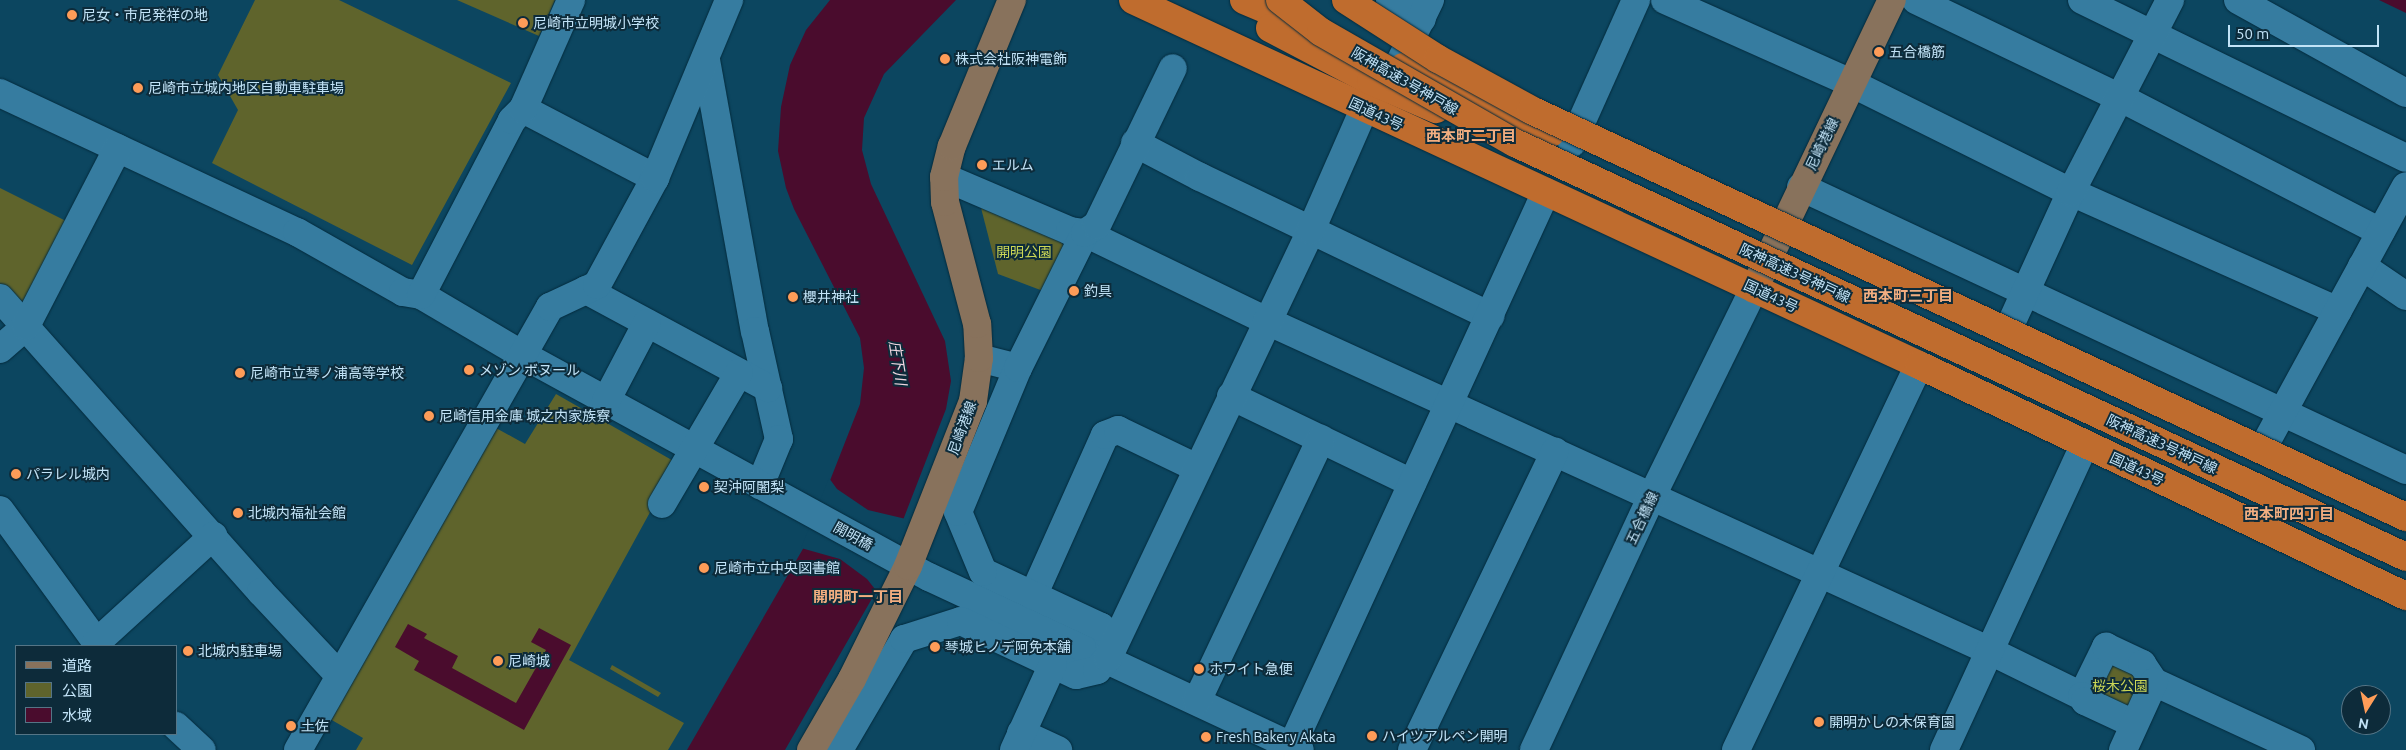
<!DOCTYPE html>
<meta charset="utf-8">
<style>
body{margin:0}
#map{position:relative;width:2406px;height:750px;overflow:hidden;background:#0c4660;font-family:Ubuntu,"Noto Sans JP",sans-serif}
div>[style]{position:absolute}
.green>*{inset:0;background:#5f642c}
.water>*{inset:0;background:#4a0c2d}
.pier>*{inset:0;background:#0c4660}
.roads{filter:drop-shadow(0 0 1px #042b3d) drop-shadow(0 0 1px #042b3d)}
.minor>*{height:28px;margin:-14px;padding:0 14px;transform-origin:14px;border-radius:14px;background:#367ca0}
.major>*{height:28px;margin:-14px;padding:0 14px;transform-origin:14px;border-radius:14px;background:#88725c}
.highway>*{height:28px;margin:-14px;padding:0 14px;transform-origin:14px;border-radius:14px;background:#bf6c2e}
.bridges{filter:drop-shadow(0 0 1px #042b3d) drop-shadow(0 0 1px #042b3d)}
.highway-bridge>*{height:28px;margin:-14px;padding:0 14px;transform-origin:14px;border-radius:14px;background:#bf6c2e}
.dots>*{width:14px;height:14px;translate:-50% -50%;box-sizing:border-box;border:2px solid #0d2b3a;border-radius:50%}
span{translate:-50% -50%;white-space:nowrap;text-align:center;line-height:1.15;-webkit-text-stroke:4px #0d2b3a;paint-order:stroke}
.poi-label{font-size:14px;color:#c2e3f7}
.left{translate:0 -50%;text-align:left}
.street-label{font-size:14px;color:#c2e3f7}
.park-label{font-size:14px;color:#ccd756}
.neighbourhood-label{font-size:15px;color:#f2ae81;font-weight:700}
.water-label{font-size:15px;color:#f1d7e1;font-style:italic}
.legend{position:absolute;left:15px;top:645px;width:162px;height:90px;box-sizing:border-box;background:#0d2b3a;border:1px solid #557586;margin:0;padding:6px 9px;list-style:none;font-size:15px;color:#c2e3f7}
.legend li{display:flex;align-items:center;gap:10px;height:25px}
.legend b{width:25px;border:1px solid #557586}
.north{position:absolute;left:2341px;top:685px;width:50px;height:50px;box-sizing:border-box;background:#0d2b3a;border:1px solid #557586;border-radius:50%;rotate:190deg;font-size:14px;font-weight:700;line-height:20px;text-align:center;color:#c2e3f7}
.north::after{content:'';display:block;margin:auto;width:18px;height:22px;background:#fe9c58;clip-path:polygon(50% 0,100% 100%,50% 72%,0 100%)}
.scale{position:absolute;left:2228px;top:25px;width:151px;height:22px;box-sizing:border-box;border:2px solid #c2e3f7;border-top:0;padding-left:6px;font-size:15px;line-height:18px;white-space:nowrap;color:#c2e3f7;-webkit-text-stroke:4px #0d2b3a;paint-order:stroke}
</style>
<div id="map">
<div class="green">
<i style="clip-path:polygon(255px 0,339px 0,511px 83px,412px 265px,212px 163px,238px 110px,218px 75px)"></i>
<i style="clip-path:polygon(457px 0,555px 0,539px 36px)"></i>
<i style="clip-path:polygon(0 188px,66px 221px,22px 307px,0 290px)"></i>
<i style="clip-path:polygon(979px 200px,1058px 234px,1065px 249px,1043px 291px,998px 274px)"></i>
<i style="clip-path:polygon(556px 394px,677px 463px,569px 660px,684px 723px,668px 750px,356px 750px,363px 738px,330px 719px,496px 428px,525px 444px)"></i>
<i style="clip-path:polygon(2107px 662px,2135px 669px,2144px 687px,2130px 715px,2091px 697px)"></i>
<i style="clip-path:polygon(612px 665px,661px 693px,658px 697px,610px 669px)"></i>
</div>
<div class="water">
<i style="clip-path:polygon(830px 0,956px 0,884px 74px,864px 118px,862px 150px,871px 184px,945px 341px,951px 381px,946px 409px,874px 595px,785px 750px,687px 750px,804px 547px,860px 404px,864px 368px,860px 338px,794px 209px,786px 188px,778px 151px,781px 107px,790px 65px,806px 30px)"></i>
<i style="clip-path:polygon(2379px 0,2406px 0,2406px 13px)"></i>
<i style="clip-path:polygon(408px 624px,427px 634px,424px 638px,458px 656px,452px 668px,516px 703px,546px 650px,531px 642px,539px 628px,571px 645px,524px 730px,414px 670px,419px 661px,395px 647px)"></i>
</div>
<div class="pier">
<i style="clip-path:polygon(829px 478px,837px 489px,868px 510px,906px 519px,878px 593px,867px 579px,840px 559px,801px 548px)"></i>
</div>
<div class="roads">
<div class="minor">
<i style="left:1390px;top:0;width:37px;rotate:31deg"></i>
<i style="left:1665px;top:0;width:204px;rotate:24deg"></i>
<i style="left:1851px;top:83px;width:246px;rotate:26.4deg"></i>
<i style="left:2071px;top:192px;width:292px;rotate:24deg"></i>
<i style="left:1916px;top:0;width:227px;rotate:25.6deg"></i>
<i style="left:2121px;top:98px;width:292px;rotate:27.3deg"></i>
<i style="left:2082px;top:0;width:360px;rotate:26deg"></i>
<i style="left:2238px;top:0;width:192px;rotate:29deg"></i>
<i style="left:706px;top:60px;width:275px;rotate:79.8deg"></i>
<i style="left:755px;top:331px;width:111px;rotate:77.5deg"></i>
<i style="left:779px;top:439px;width:50px;rotate:112.4deg"></i>
<i style="left:1400px;top:62px;width:69px;rotate:-64.2deg"></i>
<i style="left:0;top:93px;width:328px;rotate:25.1deg"></i>
<i style="left:297px;top:232px;width:122px;rotate:29.5deg"></i>
<i style="left:403px;top:292px;width:18px;rotate:9deg"></i>
<i style="left:421px;top:295px;width:118px;rotate:30.5deg"></i>
<i style="left:523px;top:355px;width:463px;rotate:28.7deg"></i>
<i style="left:929px;top:577px;width:409px;rotate:25deg"></i>
<i style="left:523px;top:109px;width:149px;rotate:27.6deg"></i>
<i style="left:1135px;top:143px;width:73px;rotate:27.6deg"></i>
<i style="left:1200px;top:177px;width:322px;rotate:25.6deg"></i>
<i style="left:1572px;top:143px;width:157px;rotate:-65.9deg"></i>
<i style="left:944px;top:177px;width:137px;rotate:23.2deg"></i>
<i style="left:1070px;top:231px;width:15px;rotate:8deg"></i>
<i style="left:1085px;top:233px;width:202px;rotate:25.8deg"></i>
<i style="left:1267px;top:321px;width:795px;rotate:24.53deg"></i>
<i style="left:1990px;top:651px;width:102px;rotate:26.1deg"></i>
<i style="left:2082px;top:696px;width:55px;rotate:-63.9deg"></i>
<i style="left:2106px;top:647px;width:40px;rotate:25deg"></i>
<i style="left:2142px;top:664px;width:22px;rotate:56deg"></i>
<i style="left:2154px;top:682px;width:162px;rotate:24.8deg"></i>
<i style="left:1801px;top:187px;width:668px;rotate:25.07deg"></i>
<i style="left:2362px;top:266px;width:53px;rotate:34.3deg"></i>
<i style="left:586px;top:290px;width:207px;rotate:28.3deg"></i>
<i style="left:421px;top:295px;width:197px;rotate:-62.5deg"></i>
<i style="left:512px;top:120px;width:16px;rotate:-45deg"></i>
<i style="left:523px;top:109px;width:119px;rotate:-66.2deg"></i>
<i style="left:0;top:298px;width:393px;rotate:48.4deg"></i>
<i style="left:261px;top:592px;width:115px;rotate:46.8deg"></i>
<i style="left:2008px;top:330px;width:152px;rotate:-65.5deg"></i>
<i style="left:2071px;top:192px;width:216px;rotate:-62.7deg"></i>
<i style="left:0;top:349px;width:35px;rotate:-41deg"></i>
<i style="left:26px;top:326px;width:200px;rotate:-62.7deg"></i>
<i style="left:979px;top:358px;width:40px;rotate:14.4deg"></i>
<i style="left:1231px;top:396px;width:201px;rotate:25.7deg"></i>
<i style="left:606px;top:401px;width:88px;rotate:-62.3deg"></i>
<i style="left:2263px;top:448px;width:298px;rotate:-61.4deg"></i>
<i style="left:662px;top:504px;width:152px;rotate:-59.6deg"></i>
<i style="left:0;top:510px;width:168px;rotate:53.9deg"></i>
<i style="left:1033px;top:596px;width:176px;rotate:-65.9deg"></i>
<i style="left:1105px;top:435px;width:14px;rotate:-21deg"></i>
<i style="left:1118px;top:430px;width:88px;rotate:25.7deg"></i>
<i style="left:96px;top:643px;width:159px;rotate:-42.4deg"></i>
<i style="left:1111px;top:652px;width:17px;rotate:-100deg"></i>
<i style="left:1108px;top:635px;width:11px;rotate:-131deg"></i>
<i style="left:1101px;top:627px;width:130px;rotate:-155deg"></i>
<i style="left:983px;top:572px;width:65px;rotate:-112.6deg"></i>
<i style="left:958px;top:512px;width:156px;rotate:-67.4deg"></i>
<i style="left:1018px;top:368px;width:151px;rotate:-63.6deg"></i>
<i style="left:1085px;top:233px;width:14px;rotate:-34deg"></i>
<i style="left:1097px;top:225px;width:174px;rotate:-64.2deg"></i>
<i style="left:2082px;top:696px;width:6px;rotate:59deg"></i>
<i style="left:2085px;top:701px;width:54px;rotate:25.1deg"></i>
<i style="left:1197px;top:701px;width:290px;rotate:-64.7deg"></i>
<i style="left:176px;top:726px;width:35px;rotate:43deg"></i>
<i style="left:1021px;top:733px;width:41px;rotate:24.7deg"></i>
<i style="left:298px;top:750px;width:510px;rotate:-60.37deg"></i>
<i style="left:550px;top:307px;width:52px;rotate:-25.1deg"></i>
<i style="left:597px;top:285px;width:122px;rotate:-61.5deg"></i>
<i style="left:655px;top:178px;width:193px;rotate:-67.4deg"></i>
<i style="left:839px;top:750px;width:129px;rotate:-59.6deg"></i>
<i style="left:904px;top:639px;width:60px;rotate:-17.5deg"></i>
<i style="left:961px;top:621px;width:127px;rotate:25.2deg"></i>
<i style="left:1076px;top:675px;width:22px;rotate:-13deg"></i>
<i style="left:1097px;top:670px;width:16px;rotate:-47deg"></i>
<i style="left:1108px;top:658px;width:474px;rotate:-64.6deg"></i>
<i style="left:1311px;top:230px;width:132px;rotate:-66.3deg"></i>
<i style="left:1014px;top:750px;width:94px;rotate:-65.6deg"></i>
<i style="left:1290px;top:750px;width:614px;rotate:-65.36deg"></i>
<i style="left:1412px;top:750px;width:331px;rotate:-64.4deg"></i>
<i style="left:1534px;top:750px;width:280px;rotate:-65.1deg"></i>
<i style="left:1652px;top:496px;width:231px;rotate:-63.8deg"></i>
<i style="left:1736px;top:750px;width:426px;rotate:-64.6deg"></i>
<i style="left:1944px;top:750px;width:337px;rotate:-65.3deg"></i>
<i style="left:2123px;top:750px;width:75px;rotate:-65.5deg"></i>
</div>
<div class="major">
<i style="left:1754px;top:289px;width:320px;rotate:-64.5deg"></i>
<i style="left:811px;top:750px;width:82px;rotate:-60deg"></i>
<i style="left:852px;top:679px;width:126px;rotate:-63.6deg"></i>
<i style="left:908px;top:566px;width:177px;rotate:-68.5deg"></i>
<i style="left:973px;top:401px;width:43px;rotate:-82.1deg"></i>
<i style="left:979px;top:358px;width:34px;rotate:-93deg"></i>
<i style="left:977px;top:324px;width:126px;rotate:-104.7deg"></i>
<i style="left:945px;top:202px;width:25px;rotate:-92deg"></i>
<i style="left:944px;top:177px;width:32px;rotate:-76deg"></i>
<i style="left:952px;top:146px;width:158px;rotate:-67.7deg"></i>
</div>
<div class="highway">
<i style="left:1133px;top:0;width:867px;rotate:24.91deg"></i>
<i style="left:1919px;top:365px;width:539px;rotate:25.38deg"></i>
<i style="left:1244px;top:0;width:69px;rotate:22.9deg"></i>
<i style="left:1270px;top:28px;width:114px;rotate:27.7deg"></i>
<i style="left:1371px;top:81px;width:71px;rotate:23.3deg"></i>
<i style="left:1403px;top:67px;width:162px;rotate:24deg"></i>
</div>
</div>
<div class="bridges">
<div class="highway-bridge">
<i style="left:1280px;top:0;width:52px;rotate:38deg"></i>
<i style="left:1321px;top:32px;width:224px;rotate:29.8deg"></i>
<i style="left:1515px;top:143px;width:982px;rotate:24.92deg"></i>
<i style="left:1346px;top:0;width:109px;rotate:32.7deg"></i>
<i style="left:1438px;top:59px;width:106px;rotate:28.7deg"></i>
<i style="left:1531px;top:110px;width:965px;rotate:24.95deg"></i>
</div>
</div>
<div class="dots">
<i style="left:72px;top:15px;background:#fe9c58"></i>
<i style="left:523px;top:23px;background:#fe9c58"></i>
<i style="left:1879px;top:52px;background:#fe9c58"></i>
<i style="left:945px;top:59px;background:#fe9c58"></i>
<i style="left:138px;top:88px;background:#fe9c58"></i>
<i style="left:982px;top:165px;background:#fe9c58"></i>
<i style="left:1074px;top:291px;background:#fe9c58"></i>
<i style="left:793px;top:297px;background:#fe9c58"></i>
<i style="left:469px;top:370px;background:#fe9c58"></i>
<i style="left:240px;top:373px;background:#fe9c58"></i>
<i style="left:429px;top:416px;background:#fe9c58"></i>
<i style="left:16px;top:474px;background:#fe9c58"></i>
<i style="left:704px;top:487px;background:#fe9c58"></i>
<i style="left:238px;top:513px;background:#fe9c58"></i>
<i style="left:704px;top:568px;background:#fe9c58"></i>
<i style="left:935px;top:647px;background:#fe9c58"></i>
<i style="left:188px;top:651px;background:#fe9c58"></i>
<i style="left:498px;top:661px;background:#fe9c58"></i>
<i style="left:1199px;top:669px;background:#fe9c58"></i>
<i style="left:1819px;top:722px;background:#fe9c58"></i>
<i style="left:291px;top:726px;background:#fe9c58"></i>
<i style="left:1372px;top:736px;background:#fe9c58"></i>
<i style="left:1206px;top:737px;background:#fe9c58"></i>
</div>
<div class="poi-label">
<span class="left" style="left:82px;top:15px">尼女・市尼発祥の地</span>
<span class="left" style="left:533px;top:23px">尼崎市立明城小学校</span>
<span class="left" style="left:1889px;top:52px">五合橋筋</span>
<span class="left" style="left:955px;top:59px">株式会社阪神電飾</span>
<span class="left" style="left:148px;top:88px">尼崎市立城内地区自動車駐車場</span>
<span class="left" style="left:992px;top:165px">エルム</span>
<span class="left" style="left:1084px;top:291px">釣具</span>
<span class="left" style="left:803px;top:297px">櫻井神社</span>
<span class="left" style="left:479px;top:370px">メゾン ボヌール</span>
<span class="left" style="left:250px;top:373px">尼崎市立琴ノ浦高等学校</span>
<span class="left" style="left:439px;top:416px">尼崎信用金庫 城之内家族寮</span>
<span class="left" style="left:26px;top:474px">パラレル城内</span>
<span class="left" style="left:714px;top:487px">契沖阿闍梨</span>
<span class="left" style="left:248px;top:513px">北城内福祉会館</span>
<span class="left" style="left:714px;top:568px">尼崎市立中央図書館</span>
<span class="left" style="left:945px;top:647px">琴城ヒノデ阿免本舗</span>
<span class="left" style="left:198px;top:651px">北城内駐車場</span>
<span class="left" style="left:508px;top:661px">尼崎城</span>
<span class="left" style="left:1209px;top:669px">ホワイト急便</span>
<span class="left" style="left:1829px;top:722px">開明かしの木保育園</span>
<span class="left" style="left:301px;top:726px">土佐</span>
<span class="left" style="left:1382px;top:736px">ハイツアルペン開明</span>
<span class="left" style="left:1216px;top:737px">Fresh Bakery Akata</span>
</div>
<div class="street-label">
<span style="left:1405px;top:81px;rotate:30deg">阪神高速3号神戸線</span>
<span style="left:1376px;top:114px;rotate:25deg">国道43号</span>
<span style="left:1822px;top:144px;rotate:-64deg">尼崎港線</span>
<span style="left:1795px;top:273px;rotate:25deg">阪神高速3号神戸線</span>
<span style="left:1771px;top:296px;rotate:25deg">国道43号</span>
<span style="left:962px;top:428px;rotate:-70deg">尼崎港線</span>
<span style="left:2162px;top:444px;rotate:25deg">阪神高速3号神戸線</span>
<span style="left:2137px;top:469px;rotate:25deg">国道43号</span>
<span style="left:1642px;top:518px;rotate:-65deg">五合橋線</span>
<span style="left:853px;top:536px;rotate:29deg">開明橋</span>
</div>
<div class="park-label">
<span style="left:1024px;top:252px">開明公園</span>
<span style="left:2120px;top:686px">桜木公園</span>
</div>
<div class="neighbourhood-label">
<span style="left:1471px;top:136px">西本町二丁目</span>
<span style="left:1908px;top:296px">西本町三丁目</span>
<span style="left:2289px;top:514px">西本町四丁目</span>
<span style="left:858px;top:597px">開明町一丁目</span>
</div>
<div class="water-label">
<span style="left:898px;top:363px;rotate:81deg">庄下川</span>
</div>
<ul class="legend">
<li><b style="height:6px;background:#88725c"></b>道路</li>
<li><b style="height:14px;background:#5f642c"></b>公園</li>
<li><b style="height:14px;background:#4a0c2d"></b>水域</li>
</ul>
<div class="north">N</div>
<div class="scale">50 m</div>
</div>
